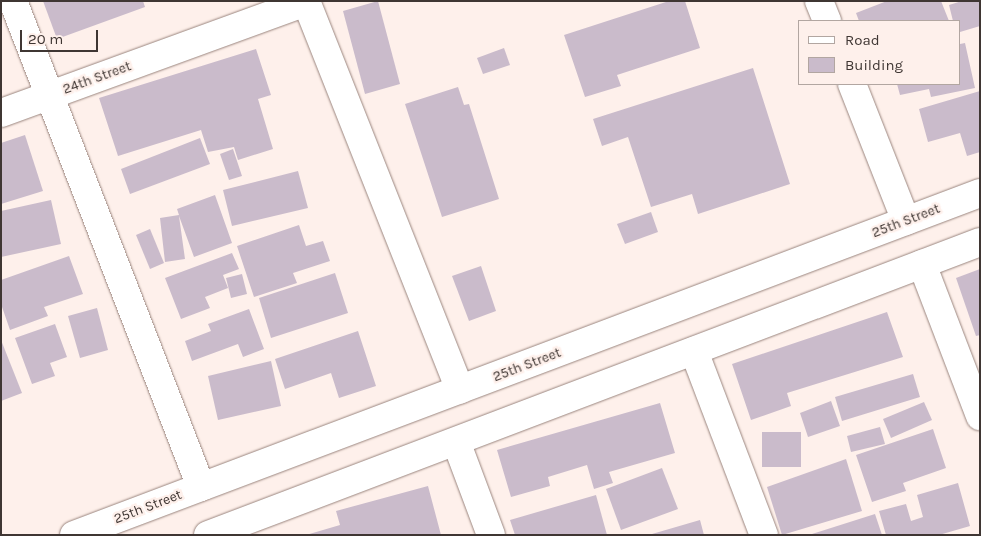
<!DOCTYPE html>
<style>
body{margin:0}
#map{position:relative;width:981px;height:536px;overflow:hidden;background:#fef0eb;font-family:Karla,sans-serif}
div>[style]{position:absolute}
.building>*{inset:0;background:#cabbcb}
.roads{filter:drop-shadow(0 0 1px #9a857e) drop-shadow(0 0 1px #9a857e)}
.minor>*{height:28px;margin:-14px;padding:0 14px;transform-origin:14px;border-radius:14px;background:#fff}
span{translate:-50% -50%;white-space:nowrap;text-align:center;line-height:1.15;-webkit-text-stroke:4.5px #fef0eb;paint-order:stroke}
.street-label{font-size:14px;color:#3f3633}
.frame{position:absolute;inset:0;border:2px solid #3f3633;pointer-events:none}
.legend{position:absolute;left:798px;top:20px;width:162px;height:65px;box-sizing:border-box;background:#fef0eb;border:1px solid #b2a6a1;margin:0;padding:6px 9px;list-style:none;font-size:15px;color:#3f3633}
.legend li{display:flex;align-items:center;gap:10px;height:25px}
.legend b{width:25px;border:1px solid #b2a6a1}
.scale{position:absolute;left:20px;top:30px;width:78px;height:22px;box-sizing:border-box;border:2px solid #3f3633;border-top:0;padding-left:6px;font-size:15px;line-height:18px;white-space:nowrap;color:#3f3633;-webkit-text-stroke:4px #fef0eb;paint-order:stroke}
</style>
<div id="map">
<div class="building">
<i style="clip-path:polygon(43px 1px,143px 1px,145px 7px,57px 39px)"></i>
<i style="clip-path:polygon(378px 1px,400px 84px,365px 94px,343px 11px)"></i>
<i style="clip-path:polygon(669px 1px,685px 1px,700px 48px,617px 75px,621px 86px,585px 97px,564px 35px)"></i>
<i style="clip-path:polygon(887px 1px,941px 1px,949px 21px,859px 21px,856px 13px)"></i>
<i style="clip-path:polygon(962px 1px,980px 1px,980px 26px,960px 32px,960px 21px,953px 21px,949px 5px)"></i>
<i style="clip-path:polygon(965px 43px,975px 88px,931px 97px,929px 89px,900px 95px,897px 84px,960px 84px,960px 44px)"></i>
<i style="clip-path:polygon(504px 48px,510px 65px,483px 74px,477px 58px)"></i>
<i style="clip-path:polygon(256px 49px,271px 95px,258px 99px,273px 149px,238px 160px,234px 147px,208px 152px,201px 130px,118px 156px,99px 98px)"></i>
<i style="clip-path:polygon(753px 68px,790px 184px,698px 214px,692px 194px,651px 207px,628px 137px,602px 146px,593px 119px)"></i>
<i style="clip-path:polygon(458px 87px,464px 105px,469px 104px,499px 199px,442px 217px,405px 104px)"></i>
<i style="clip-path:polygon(980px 91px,980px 152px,967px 156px,960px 133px,928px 142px,919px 109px)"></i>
<i style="clip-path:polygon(25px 135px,43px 191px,1px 204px,1px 143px)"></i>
<i style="clip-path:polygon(200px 138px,210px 164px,130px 194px,121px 169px)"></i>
<i style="clip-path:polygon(233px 149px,242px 176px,229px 180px,220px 154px)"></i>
<i style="clip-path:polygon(298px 171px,308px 208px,232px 226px,223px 190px)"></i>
<i style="clip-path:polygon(215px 195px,232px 243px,194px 257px,179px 216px,185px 259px,165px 262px,160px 218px,179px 215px,177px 209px)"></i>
<i style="clip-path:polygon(51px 200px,61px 244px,1px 257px,1px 211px)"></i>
<i style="clip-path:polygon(651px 212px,658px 232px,625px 244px,617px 224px)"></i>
<i style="clip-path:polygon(299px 225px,306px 246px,323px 241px,330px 261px,293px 273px,297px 283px,254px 297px,237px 246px)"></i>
<i style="clip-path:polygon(150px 229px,164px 263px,150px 269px,136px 235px)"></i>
<i style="clip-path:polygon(232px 253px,239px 269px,223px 275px,228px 288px,205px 297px,210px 308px,181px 319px,165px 278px)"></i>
<i style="clip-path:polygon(69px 256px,83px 294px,44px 307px,48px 316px,10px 330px,1px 304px,1px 280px)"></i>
<i style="clip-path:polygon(481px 266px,496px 311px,469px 321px,452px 276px)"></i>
<i style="clip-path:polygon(980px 269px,980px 335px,976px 336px,956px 278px)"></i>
<i style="clip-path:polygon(335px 273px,348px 313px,271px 338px,259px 298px)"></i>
<i style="clip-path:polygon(242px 274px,247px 294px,231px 298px,226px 278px)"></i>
<i style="clip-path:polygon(97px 308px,108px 350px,80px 358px,68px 316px)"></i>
<i style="clip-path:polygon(249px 309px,264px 349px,243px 357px,238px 344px,192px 361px,185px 341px,211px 331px,208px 324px)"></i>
<i style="clip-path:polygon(887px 312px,903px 357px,787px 393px,791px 406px,751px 420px,732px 364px)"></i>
<i style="clip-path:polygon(55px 324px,67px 357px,50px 363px,55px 376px,32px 384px,15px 338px)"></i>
<i style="clip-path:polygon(358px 331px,376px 386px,339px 398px,331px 373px,285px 389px,275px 359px)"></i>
<i style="clip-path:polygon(1px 340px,22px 393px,1px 401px)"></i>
<i style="clip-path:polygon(271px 361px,281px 406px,218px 420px,208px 376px)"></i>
<i style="clip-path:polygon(913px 374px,920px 397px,842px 421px,835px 397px)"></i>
<i style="clip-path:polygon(831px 401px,840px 426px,808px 437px,800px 413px)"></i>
<i style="clip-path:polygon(924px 402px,932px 420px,891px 438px,883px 419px)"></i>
<i style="clip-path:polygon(660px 403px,675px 453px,609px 472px,613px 483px,594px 489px,587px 465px,548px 477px,550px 486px,511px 497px,497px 450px)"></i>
<i style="clip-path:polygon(880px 427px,885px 444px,851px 452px,847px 436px)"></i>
<i style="clip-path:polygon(933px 429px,946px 468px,903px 483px,906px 491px,872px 502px,856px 455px)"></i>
<i style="clip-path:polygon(762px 432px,801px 432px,801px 467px,762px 467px)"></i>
<i style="clip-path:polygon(846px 459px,862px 511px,782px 535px,767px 487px)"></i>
<i style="clip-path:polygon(662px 468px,678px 509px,621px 530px,606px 489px)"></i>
<i style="clip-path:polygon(958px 483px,970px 526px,939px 535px,886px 535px,879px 511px,906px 504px,911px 521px,923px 517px,917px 495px)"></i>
<i style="clip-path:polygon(428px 486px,441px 535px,306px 535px,340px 525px,336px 511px)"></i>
<i style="clip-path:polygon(596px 495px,607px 535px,515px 535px,510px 520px)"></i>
<i style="clip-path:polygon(875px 514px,882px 535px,812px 535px,812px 534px)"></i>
<i style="clip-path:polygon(700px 520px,704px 535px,652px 535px,652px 534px)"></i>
</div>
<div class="roads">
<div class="minor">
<i style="left:13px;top:1px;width:521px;rotate:68.85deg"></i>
<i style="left:306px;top:1px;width:418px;rotate:68.4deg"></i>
<i style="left:819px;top:1px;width:22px;rotate:68deg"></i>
<i style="left:852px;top:84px;width:147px;rotate:68.5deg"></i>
<i style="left:1px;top:113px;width:325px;rotate:-20deg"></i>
<i style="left:922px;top:264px;width:163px;rotate:69.1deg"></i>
<i style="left:694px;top:351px;width:197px;rotate:69.2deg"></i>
<i style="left:457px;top:444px;width:97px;rotate:69.5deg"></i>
<i style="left:74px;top:535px;width:968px;rotate:-20.68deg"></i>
<i style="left:208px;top:535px;width:826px;rotate:-20.78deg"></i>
</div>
</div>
<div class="street-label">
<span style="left:97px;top:78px;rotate:-20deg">24th Street</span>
<span style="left:906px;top:221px;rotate:-21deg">25th Street</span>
<span style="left:527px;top:365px;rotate:-21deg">25th Street</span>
<span style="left:148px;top:507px;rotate:-21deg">25th Street</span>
</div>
<div class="frame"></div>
<ul class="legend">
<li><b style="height:6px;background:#fff"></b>Road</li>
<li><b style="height:14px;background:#cabbcb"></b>Building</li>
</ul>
<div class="scale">20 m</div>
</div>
